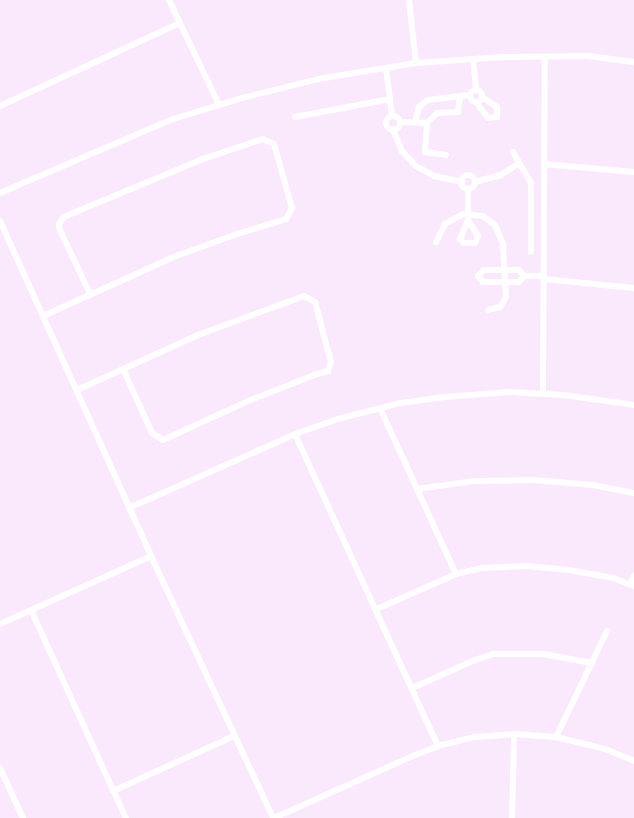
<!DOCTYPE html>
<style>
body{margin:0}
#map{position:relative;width:634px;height:818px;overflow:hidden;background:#fae9fd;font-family:Arial,sans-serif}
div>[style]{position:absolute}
.minor>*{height:6px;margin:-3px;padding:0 3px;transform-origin:3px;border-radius:3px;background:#fff}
.minor>.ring{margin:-3px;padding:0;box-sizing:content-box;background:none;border:6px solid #fff;border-radius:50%}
span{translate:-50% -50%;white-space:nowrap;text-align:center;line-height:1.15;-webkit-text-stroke:3px #fff;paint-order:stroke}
</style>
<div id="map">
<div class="minor">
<i style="left:169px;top:0;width:116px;rotate:64.5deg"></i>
<i style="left:409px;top:0;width:63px;rotate:83.7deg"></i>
<i style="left:473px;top:59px;width:31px;rotate:84deg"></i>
<i style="left:386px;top:68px;width:48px;rotate:82.9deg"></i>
<i class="ring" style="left:470px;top:90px;width:6px;height:6px"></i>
<i style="left:476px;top:102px;width:20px;rotate:53deg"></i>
<i style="left:488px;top:118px;width:9px;rotate:-6deg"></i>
<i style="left:497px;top:117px;width:10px;rotate:-90deg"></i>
<i style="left:497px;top:107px;width:18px;rotate:-146deg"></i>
<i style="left:0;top:106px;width:198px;rotate:-24.8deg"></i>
<i class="ring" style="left:386px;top:116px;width:8px;height:8px"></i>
<i style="left:295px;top:117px;width:97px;rotate:-10.7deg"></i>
<i style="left:400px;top:122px;width:27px;rotate:2deg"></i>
<i style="left:415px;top:122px;width:16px;rotate:-75deg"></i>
<i style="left:419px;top:107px;width:11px;rotate:-38deg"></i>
<i style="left:428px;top:100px;width:42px;rotate:-6.8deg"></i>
<i style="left:393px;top:129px;width:24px;rotate:68deg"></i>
<i style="left:402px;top:151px;width:21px;rotate:47deg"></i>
<i style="left:416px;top:166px;width:21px;rotate:29deg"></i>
<i style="left:434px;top:176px;width:29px;rotate:12deg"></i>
<i style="left:513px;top:152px;width:36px;rotate:60deg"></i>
<i style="left:531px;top:183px;width:69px;rotate:90deg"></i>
<i style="left:446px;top:155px;width:21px;rotate:-172deg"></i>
<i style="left:425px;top:152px;width:29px;rotate:-86deg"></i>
<i style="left:427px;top:123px;width:14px;rotate:-45deg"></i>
<i style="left:437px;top:113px;width:21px;rotate:-3deg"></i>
<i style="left:458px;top:112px;width:16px;rotate:-83deg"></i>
<i style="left:544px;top:164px;width:90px;rotate:5.1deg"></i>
<i class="ring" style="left:461px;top:175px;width:8px;height:8px"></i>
<i style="left:475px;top:182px;width:27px;rotate:-15deg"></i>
<i style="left:501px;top:175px;width:20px;rotate:-33deg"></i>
<i style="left:0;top:193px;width:188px;rotate:-23.2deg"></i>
<i style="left:173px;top:119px;width:72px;rotate:-16.9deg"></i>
<i style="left:242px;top:98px;width:78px;rotate:-14deg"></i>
<i style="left:318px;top:79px;width:99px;rotate:-9.3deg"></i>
<i style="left:416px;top:63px;width:87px;rotate:-3.9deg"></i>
<i style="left:503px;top:57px;width:85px;rotate:-0.7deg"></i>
<i style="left:588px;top:56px;width:46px;rotate:7.4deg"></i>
<i style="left:468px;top:217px;width:28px;rotate:-90deg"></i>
<i style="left:468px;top:220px;width:19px;rotate:58deg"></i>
<i style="left:478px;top:236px;width:8px;rotate:113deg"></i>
<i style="left:475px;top:243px;width:11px;rotate:180deg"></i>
<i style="left:464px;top:243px;width:6px;rotate:-135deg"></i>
<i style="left:460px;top:239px;width:21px;rotate:-67deg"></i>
<i style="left:0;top:221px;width:367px;rotate:65.7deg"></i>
<i style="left:151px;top:556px;width:289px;rotate:65deg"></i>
<i style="left:436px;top:242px;width:20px;rotate:-63deg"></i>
<i style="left:445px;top:224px;width:21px;rotate:-29deg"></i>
<i style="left:463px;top:214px;width:20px;rotate:6deg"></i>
<i style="left:483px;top:216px;width:15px;rotate:37deg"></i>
<i style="left:495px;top:225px;width:21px;rotate:67deg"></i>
<i style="left:503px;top:244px;width:53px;rotate:86.8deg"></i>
<i style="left:506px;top:297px;width:12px;rotate:121deg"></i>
<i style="left:500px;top:307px;width:12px;rotate:166deg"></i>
<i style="left:484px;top:270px;width:35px"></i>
<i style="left:519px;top:270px;width:8px;rotate:50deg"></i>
<i style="left:524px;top:276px;width:8px;rotate:130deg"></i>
<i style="left:519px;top:282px;width:36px;rotate:180deg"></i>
<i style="left:483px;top:282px;width:8px;rotate:-130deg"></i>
<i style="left:478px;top:276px;width:8px;rotate:-45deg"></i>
<i style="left:524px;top:276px;width:20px"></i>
<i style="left:544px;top:279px;width:90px;rotate:5.7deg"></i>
<i style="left:43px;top:316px;width:146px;rotate:-24.3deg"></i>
<i style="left:176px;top:256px;width:65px;rotate:-19.8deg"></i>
<i style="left:237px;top:234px;width:51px;rotate:-17deg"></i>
<i style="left:286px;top:219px;width:13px;rotate:-61deg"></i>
<i style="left:292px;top:208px;width:66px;rotate:-105.7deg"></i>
<i style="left:274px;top:144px;width:12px;rotate:-156deg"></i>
<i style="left:263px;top:139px;width:63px;rotate:161.6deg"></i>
<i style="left:203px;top:159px;width:151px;rotate:157.4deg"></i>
<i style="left:64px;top:217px;width:9px;rotate:126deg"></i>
<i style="left:59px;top:224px;width:6px;rotate:81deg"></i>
<i style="left:60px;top:230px;width:71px;rotate:64.9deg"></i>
<i style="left:123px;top:369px;width:70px;rotate:65.6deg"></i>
<i style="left:152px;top:433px;width:13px;rotate:32deg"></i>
<i style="left:163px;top:440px;width:94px;rotate:-24.6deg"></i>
<i style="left:248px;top:401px;width:74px;rotate:-21.4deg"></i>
<i style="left:77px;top:390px;width:133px;rotate:-24.4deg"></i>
<i style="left:198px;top:335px;width:113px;rotate:-20.2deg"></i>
<i style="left:304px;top:296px;width:13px;rotate:29deg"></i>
<i style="left:315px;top:302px;width:62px;rotate:75.1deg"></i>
<i style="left:331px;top:362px;width:9px;rotate:108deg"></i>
<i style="left:328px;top:371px;width:15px;rotate:164deg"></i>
<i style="left:543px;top:393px;width:336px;rotate:-89.7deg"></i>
<i style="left:380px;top:408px;width:183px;rotate:65.4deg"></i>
<i style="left:295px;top:434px;width:343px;rotate:65.4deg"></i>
<i style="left:417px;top:489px;width:59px;rotate:-7.9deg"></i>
<i style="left:475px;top:481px;width:59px;rotate:-1deg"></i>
<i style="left:534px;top:480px;width:59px;rotate:4.8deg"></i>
<i style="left:593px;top:485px;width:42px;rotate:11deg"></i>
<i style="left:129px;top:508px;width:182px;rotate:-24deg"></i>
<i style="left:295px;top:434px;width:46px;rotate:-19.2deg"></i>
<i style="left:338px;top:419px;width:65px;rotate:-14.3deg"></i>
<i style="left:401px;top:403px;width:43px;rotate:-7.9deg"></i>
<i style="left:444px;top:397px;width:66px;rotate:-4.3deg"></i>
<i style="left:510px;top:392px;width:54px;rotate:3.2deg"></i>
<i style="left:564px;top:395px;width:71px;rotate:8.1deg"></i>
<i style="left:630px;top:584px;width:9px;rotate:-63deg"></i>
<i style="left:377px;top:609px;width:86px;rotate:-23.9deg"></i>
<i style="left:456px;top:574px;width:28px;rotate:-13deg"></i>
<i style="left:483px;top:568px;width:44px;rotate:-2.6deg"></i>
<i style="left:527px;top:566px;width:42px;rotate:5.4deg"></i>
<i style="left:569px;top:570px;width:45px;rotate:10.3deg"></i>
<i style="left:613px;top:578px;width:22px;rotate:21deg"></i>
<i style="left:31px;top:610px;width:229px;rotate:65.5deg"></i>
<i style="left:0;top:624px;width:166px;rotate:-24.2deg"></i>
<i style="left:412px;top:688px;width:69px;rotate:-24deg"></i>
<i style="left:475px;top:660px;width:20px;rotate:-18deg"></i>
<i style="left:494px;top:654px;width:49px"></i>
<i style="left:543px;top:654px;width:50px;rotate:10.4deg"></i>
<i style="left:556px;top:737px;width:118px;rotate:-64.3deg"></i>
<i style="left:0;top:768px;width:55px;rotate:65.3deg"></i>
<i style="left:113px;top:791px;width:133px;rotate:-24.4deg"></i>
<i style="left:274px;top:818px;width:154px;rotate:-24.1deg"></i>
<i style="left:415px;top:755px;width:25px;rotate:-21deg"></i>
<i style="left:438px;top:746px;width:38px;rotate:-14deg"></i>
<i style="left:475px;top:737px;width:39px;rotate:-4deg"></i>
<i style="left:514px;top:734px;width:42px;rotate:4.1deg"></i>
<i style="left:556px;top:737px;width:50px;rotate:13.8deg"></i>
<i style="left:605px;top:749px;width:31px;rotate:22deg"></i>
<i style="left:512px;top:818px;width:84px;rotate:-88.6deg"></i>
</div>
</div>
